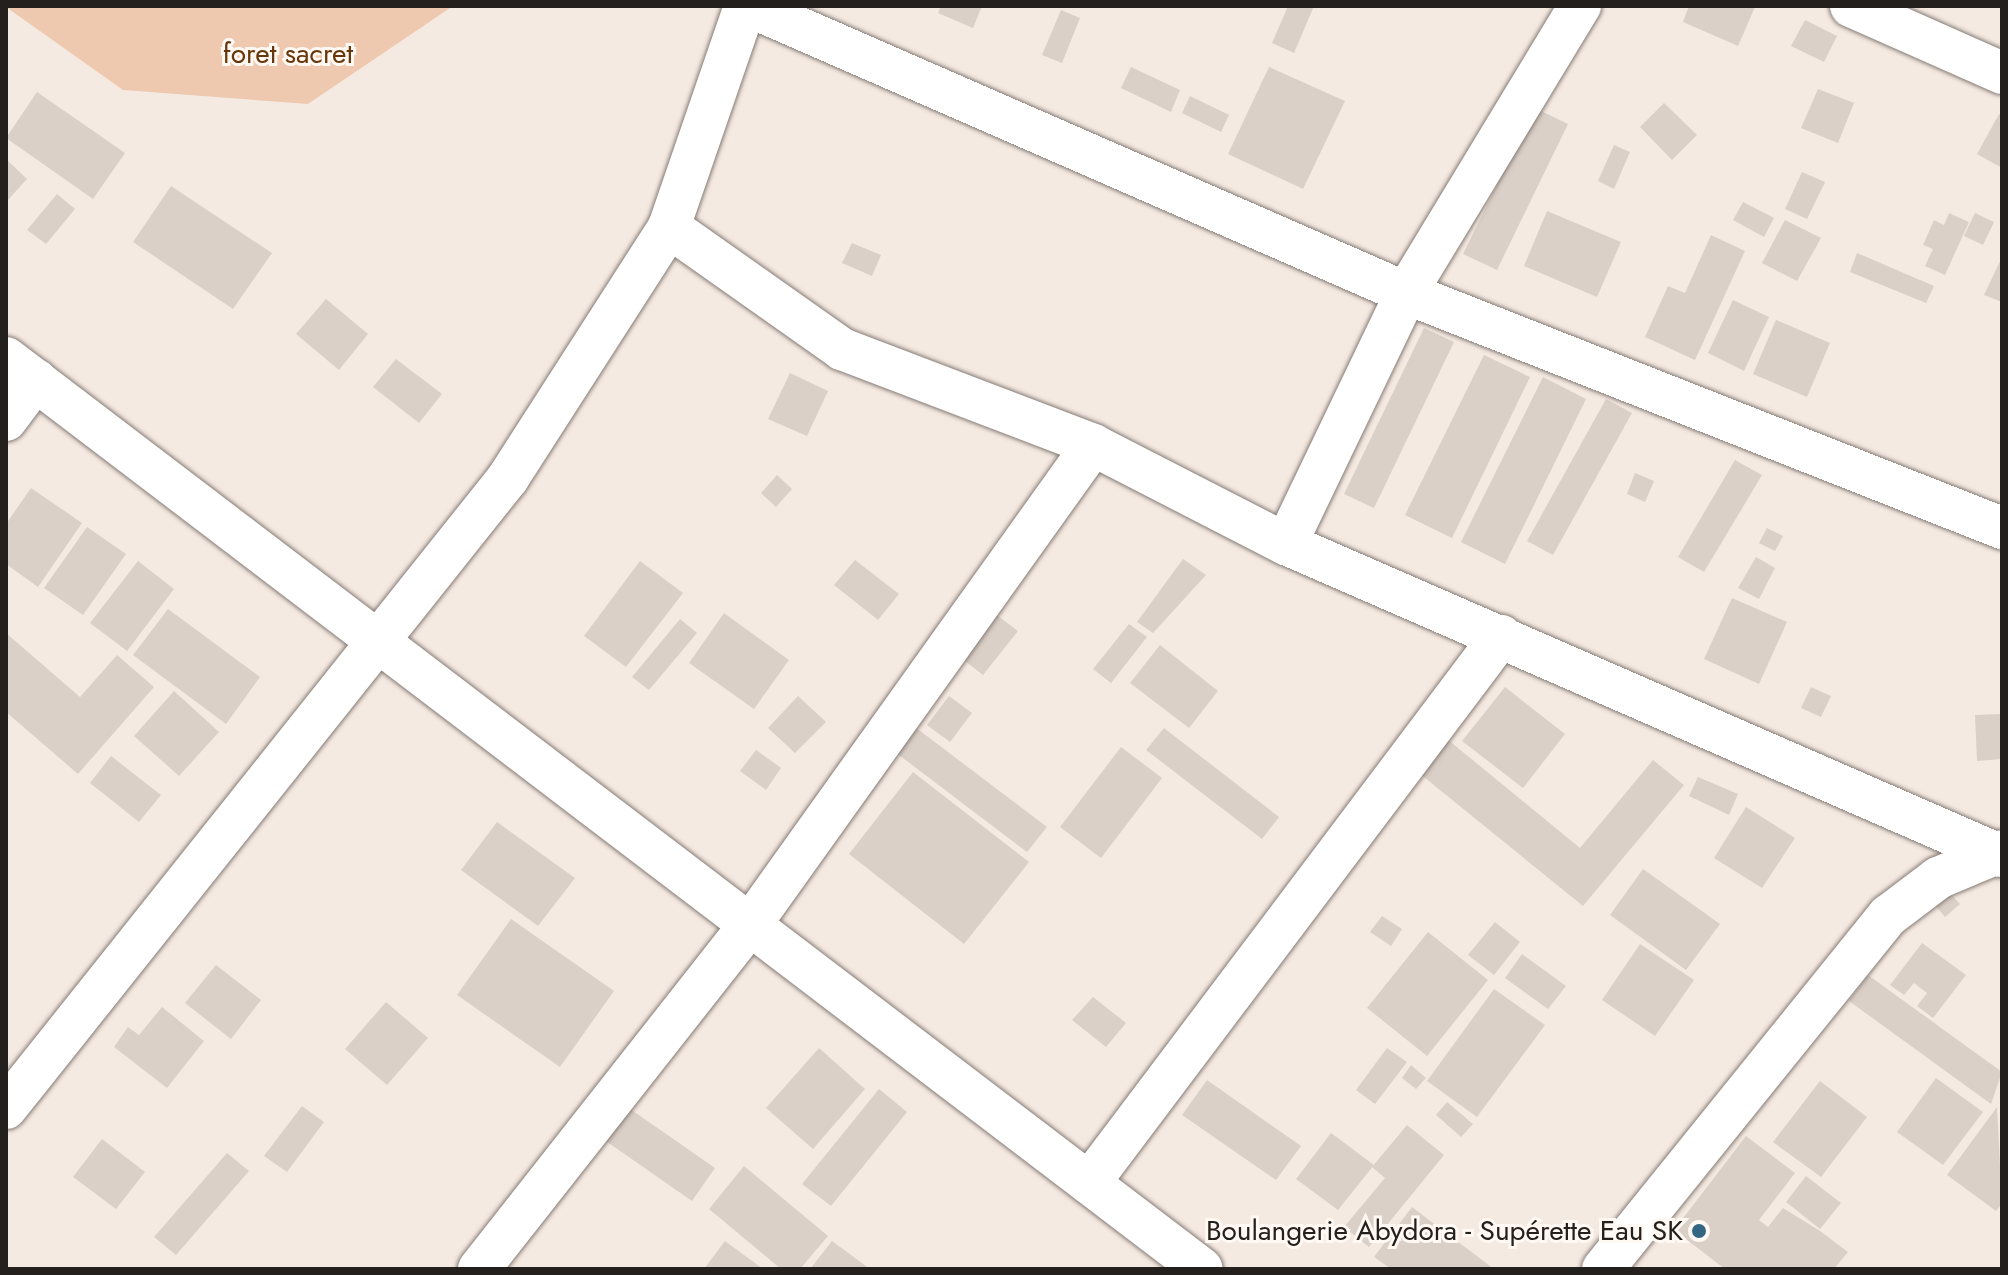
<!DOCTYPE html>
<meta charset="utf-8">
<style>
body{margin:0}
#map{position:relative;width:2008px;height:1275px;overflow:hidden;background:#f5eae2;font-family:Jost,sans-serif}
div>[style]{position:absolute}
.green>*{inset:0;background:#eec9af}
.building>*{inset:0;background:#dad0c8}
.roads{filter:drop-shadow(0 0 2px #857b75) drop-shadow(0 0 2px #857b75)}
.minor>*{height:42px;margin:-21px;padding:0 21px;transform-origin:21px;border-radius:21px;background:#fff}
.dots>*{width:22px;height:22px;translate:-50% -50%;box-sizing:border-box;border:4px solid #fff8f3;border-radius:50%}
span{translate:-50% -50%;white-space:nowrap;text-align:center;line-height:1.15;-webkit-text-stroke:6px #fff8f3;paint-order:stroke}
.park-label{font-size:28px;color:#67370b}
.poi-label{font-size:28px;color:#24201d}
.right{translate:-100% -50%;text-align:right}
.frame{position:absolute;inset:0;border:8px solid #24201d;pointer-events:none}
</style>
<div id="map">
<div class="green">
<i style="clip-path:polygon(453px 6px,308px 104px,123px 90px,6px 7px)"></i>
</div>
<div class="building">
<i style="clip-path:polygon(941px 6px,982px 6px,973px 28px,938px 13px)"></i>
<i style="clip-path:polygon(1288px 6px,1314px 6px,1294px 53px,1272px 43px)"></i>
<i style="clip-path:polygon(1689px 6px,1752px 6px,1755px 7px,1738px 46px,1683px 22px)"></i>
<i style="clip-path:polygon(1061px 10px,1080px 18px,1062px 63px,1042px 55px)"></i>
<i style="clip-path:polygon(1805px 20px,1837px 36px,1824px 62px,1791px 46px)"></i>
<i style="clip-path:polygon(1131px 67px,1180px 90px,1171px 112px,1121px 88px)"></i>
<i style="clip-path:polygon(1269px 67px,1345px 101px,1303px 189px,1228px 154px)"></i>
<i style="clip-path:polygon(1818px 89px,1854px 103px,1838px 143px,1801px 128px)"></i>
<i style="clip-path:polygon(37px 92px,125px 153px,93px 199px,6px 138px)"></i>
<i style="clip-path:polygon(1190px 96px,1229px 115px,1221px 132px,1182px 113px)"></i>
<i style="clip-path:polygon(1664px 103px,1697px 135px,1672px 160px,1640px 127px)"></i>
<i style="clip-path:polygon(1535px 108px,1568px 124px,1497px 270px,1463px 254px)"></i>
<i style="clip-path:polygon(1999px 114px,2002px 116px,2002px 168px,1977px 154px)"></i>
<i style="clip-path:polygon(1614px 145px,1630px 152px,1614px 189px,1598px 181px)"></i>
<i style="clip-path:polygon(6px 159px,27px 179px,6px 202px)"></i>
<i style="clip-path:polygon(1802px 172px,1825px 182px,1807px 219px,1785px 209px)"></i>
<i style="clip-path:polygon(171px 186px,272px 253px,233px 309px,133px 242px)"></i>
<i style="clip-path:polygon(57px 194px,75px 209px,46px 244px,27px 230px)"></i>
<i style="clip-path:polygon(1743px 202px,1774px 218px,1764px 237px,1733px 220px)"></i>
<i style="clip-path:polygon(1547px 211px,1621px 242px,1597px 297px,1524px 266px)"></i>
<i style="clip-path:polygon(1949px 213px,1969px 222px,1945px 275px,1925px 266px,1933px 249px,1923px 245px,1934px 220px,1944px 225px)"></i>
<i style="clip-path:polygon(1975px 213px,1994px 222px,1983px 245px,1964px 236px)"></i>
<i style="clip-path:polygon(1785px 220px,1821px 238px,1797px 281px,1762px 263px)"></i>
<i style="clip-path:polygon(1711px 235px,1745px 251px,1695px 360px,1645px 337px,1668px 286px,1685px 293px)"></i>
<i style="clip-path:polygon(852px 243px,881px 255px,872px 276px,842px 263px)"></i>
<i style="clip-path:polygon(1857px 253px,1934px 286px,1926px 303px,1850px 272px)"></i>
<i style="clip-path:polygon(2002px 257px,2002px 302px,1984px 295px)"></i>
<i style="clip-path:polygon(326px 299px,368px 334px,339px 370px,296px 334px)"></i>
<i style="clip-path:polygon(1733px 300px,1769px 317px,1744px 371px,1708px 353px)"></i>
<i style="clip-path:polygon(1776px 320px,1830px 343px,1807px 397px,1753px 374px)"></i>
<i style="clip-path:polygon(1424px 328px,1454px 342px,1374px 508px,1344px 494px)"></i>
<i style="clip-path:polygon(1484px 355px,1530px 377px,1452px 538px,1405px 515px)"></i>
<i style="clip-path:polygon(396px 359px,442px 394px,419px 423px,373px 387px)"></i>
<i style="clip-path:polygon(790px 373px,828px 391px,807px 436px,768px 419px)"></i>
<i style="clip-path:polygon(1543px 377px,1586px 399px,1505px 564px,1461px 542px)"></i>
<i style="clip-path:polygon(1606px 399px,1632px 413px,1553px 555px,1527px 541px)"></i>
<i style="clip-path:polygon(1735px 460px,1762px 475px,1704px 572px,1678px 557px)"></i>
<i style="clip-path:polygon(1635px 473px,1654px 481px,1645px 502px,1627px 494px)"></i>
<i style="clip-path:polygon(777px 475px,792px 489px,776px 507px,761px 493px)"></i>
<i style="clip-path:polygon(31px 488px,82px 523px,38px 587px,6px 564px,6px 524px)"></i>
<i style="clip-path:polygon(87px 527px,126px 554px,83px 615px,44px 588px)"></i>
<i style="clip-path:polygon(1767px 528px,1783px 536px,1775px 551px,1759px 543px)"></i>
<i style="clip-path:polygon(1756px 557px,1775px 568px,1759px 599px,1738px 588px)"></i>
<i style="clip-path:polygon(1183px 559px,1206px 575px,1153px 633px,1137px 622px)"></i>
<i style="clip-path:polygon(855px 560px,899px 594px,878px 620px,834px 585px)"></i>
<i style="clip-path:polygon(138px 561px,174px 589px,127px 651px,90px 623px)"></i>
<i style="clip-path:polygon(640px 561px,683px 593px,626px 667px,584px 636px)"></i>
<i style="clip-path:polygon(1732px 598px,1787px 622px,1759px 684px,1704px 659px)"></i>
<i style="clip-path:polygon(168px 609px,260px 677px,226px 724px,133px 655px)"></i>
<i style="clip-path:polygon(724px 613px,789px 660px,754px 709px,689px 663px)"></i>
<i style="clip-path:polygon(994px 613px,1018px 631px,983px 675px,961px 658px)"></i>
<i style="clip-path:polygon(680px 619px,697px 633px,649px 690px,632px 677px)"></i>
<i style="clip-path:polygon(1129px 624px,1147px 637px,1111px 683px,1093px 669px)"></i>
<i style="clip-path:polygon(6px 633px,80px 697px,117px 655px,154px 687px,78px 774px,6px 712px)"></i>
<i style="clip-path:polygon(1160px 645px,1218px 691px,1189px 728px,1130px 683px)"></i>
<i style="clip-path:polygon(1505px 687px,1565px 734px,1523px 788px,1462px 741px)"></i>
<i style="clip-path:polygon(1811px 687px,1831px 696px,1821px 717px,1801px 708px)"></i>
<i style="clip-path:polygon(174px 691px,219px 732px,179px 776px,134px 736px)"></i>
<i style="clip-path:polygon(798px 696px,826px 722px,795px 753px,768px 728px)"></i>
<i style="clip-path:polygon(949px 696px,972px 713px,950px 742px,927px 725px)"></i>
<i style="clip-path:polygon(2002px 714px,2002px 759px,1977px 761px,1975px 715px)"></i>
<i style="clip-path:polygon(911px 724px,1047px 827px,1027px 852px,891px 749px)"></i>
<i style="clip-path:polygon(1164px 728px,1279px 817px,1262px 839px,1146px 750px)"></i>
<i style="clip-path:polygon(1447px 739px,1580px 848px,1653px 760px,1684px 785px,1583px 906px,1419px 773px)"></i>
<i style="clip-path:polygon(1121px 747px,1162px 778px,1101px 858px,1060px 827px)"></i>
<i style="clip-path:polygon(756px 750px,781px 768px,766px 790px,740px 771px)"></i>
<i style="clip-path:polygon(111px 756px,161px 795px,139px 822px,90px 783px)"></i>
<i style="clip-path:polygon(913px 772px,1029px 862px,964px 944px,849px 854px)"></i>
<i style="clip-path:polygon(1698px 777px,1738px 794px,1729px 815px,1689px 796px)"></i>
<i style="clip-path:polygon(1746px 807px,1795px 838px,1762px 888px,1714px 858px)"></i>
<i style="clip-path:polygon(497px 822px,575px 878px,538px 926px,461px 870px)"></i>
<i style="clip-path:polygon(1643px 869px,1720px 924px,1686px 970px,1610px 915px)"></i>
<i style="clip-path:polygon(1949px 892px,1960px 904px,1945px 917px,1934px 904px)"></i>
<i style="clip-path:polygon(1382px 916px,1402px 929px,1391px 946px,1370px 932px)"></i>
<i style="clip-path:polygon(511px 919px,614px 991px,560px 1067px,457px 995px)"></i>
<i style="clip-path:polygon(1495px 922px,1520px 942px,1494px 975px,1468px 955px)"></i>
<i style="clip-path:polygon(1428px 932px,1488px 980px,1427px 1056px,1367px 1008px)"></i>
<i style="clip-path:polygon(1922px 943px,1966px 975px,1933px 1018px,1917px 1006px,1927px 993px,1914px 983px,1904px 995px,1890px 985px)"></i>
<i style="clip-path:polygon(1640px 944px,1694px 980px,1655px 1036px,1602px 1000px)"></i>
<i style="clip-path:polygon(1522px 954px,1566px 986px,1548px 1009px,1505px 978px)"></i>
<i style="clip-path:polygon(216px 965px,261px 1000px,231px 1039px,185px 1003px)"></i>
<i style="clip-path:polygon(1868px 975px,2002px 1072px,1991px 1104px,1849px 1001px)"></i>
<i style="clip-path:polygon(1494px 989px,1545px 1025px,1477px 1117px,1427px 1081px)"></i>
<i style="clip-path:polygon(1093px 997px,1126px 1023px,1106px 1047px,1072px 1020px)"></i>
<i style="clip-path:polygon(386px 1002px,428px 1038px,387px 1085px,345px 1049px)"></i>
<i style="clip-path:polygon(162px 1007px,204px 1041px,167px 1088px,114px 1047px,128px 1027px,139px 1035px)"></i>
<i style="clip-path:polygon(819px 1048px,865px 1089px,813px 1149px,766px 1108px)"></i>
<i style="clip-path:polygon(1387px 1048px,1407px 1062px,1375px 1104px,1356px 1090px)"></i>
<i style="clip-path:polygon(1411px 1065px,1426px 1078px,1416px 1089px,1402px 1078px)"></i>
<i style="clip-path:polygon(1936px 1078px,1983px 1112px,1943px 1165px,1897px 1132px)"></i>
<i style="clip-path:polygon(1207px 1080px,1301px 1146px,1276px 1180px,1182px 1115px)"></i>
<i style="clip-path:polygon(1820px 1081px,1867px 1117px,1821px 1177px,1773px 1142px)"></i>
<i style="clip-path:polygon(879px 1089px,907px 1112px,831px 1206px,802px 1184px)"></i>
<i style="clip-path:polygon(1447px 1102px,1473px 1124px,1461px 1137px,1436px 1115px)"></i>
<i style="clip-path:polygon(623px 1104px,715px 1168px,692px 1201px,600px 1137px)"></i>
<i style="clip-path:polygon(302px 1106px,324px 1122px,287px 1172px,264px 1156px)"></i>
<i style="clip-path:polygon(1997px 1107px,2002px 1204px,1996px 1211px,1947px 1175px)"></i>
<i style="clip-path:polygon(1407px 1125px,1444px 1155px,1369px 1247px,1344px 1227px,1385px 1178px,1372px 1167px)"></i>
<i style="clip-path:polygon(1331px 1133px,1374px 1165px,1338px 1210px,1296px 1179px)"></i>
<i style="clip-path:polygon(1746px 1136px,1795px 1173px,1759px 1220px,1768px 1227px,1783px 1208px,1820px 1231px,1848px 1252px,1834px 1269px,1725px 1269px,1674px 1230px)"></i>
<i style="clip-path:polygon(102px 1139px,145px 1172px,116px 1209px,73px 1177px)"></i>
<i style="clip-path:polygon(227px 1153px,249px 1171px,176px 1255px,154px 1237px)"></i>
<i style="clip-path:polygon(744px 1166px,828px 1236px,800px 1269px,781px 1269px,709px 1209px)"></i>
<i style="clip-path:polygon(1806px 1176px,1841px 1203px,1820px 1229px,1786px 1202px)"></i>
<i style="clip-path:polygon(1412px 1207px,1494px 1269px,1391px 1269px,1374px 1257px)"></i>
<i style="clip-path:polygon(725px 1241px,763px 1269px,704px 1269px)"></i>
<i style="clip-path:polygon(832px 1241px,870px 1269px,810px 1269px)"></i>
</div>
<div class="roads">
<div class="minor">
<i style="left:749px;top:6px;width:717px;rotate:23.6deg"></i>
<i style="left:1406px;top:293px;width:641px;rotate:21.52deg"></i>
<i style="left:1851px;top:6px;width:165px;rotate:23.9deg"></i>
<i style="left:669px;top:227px;width:212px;rotate:35.2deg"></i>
<i style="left:842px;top:349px;width:269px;rotate:20.9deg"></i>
<i style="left:1093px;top:445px;width:217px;rotate:27.2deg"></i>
<i style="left:1286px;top:544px;width:781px;rotate:23.55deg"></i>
<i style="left:6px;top:358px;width:1503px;rotate:37.3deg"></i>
<i style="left:6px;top:420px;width:50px;rotate:-53.1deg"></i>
<i style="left:1286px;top:544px;width:278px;rotate:-64.4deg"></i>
<i style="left:1406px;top:293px;width:336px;rotate:-58.8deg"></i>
<i style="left:6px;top:1108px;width:806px;rotate:-51.45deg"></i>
<i style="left:508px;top:478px;width:298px;rotate:-57.3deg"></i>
<i style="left:669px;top:227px;width:234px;rotate:-71deg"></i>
<i style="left:1089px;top:1183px;width:685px;rotate:-53.01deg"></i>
<i style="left:479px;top:1269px;width:438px;rotate:-51.8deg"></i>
<i style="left:750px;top:925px;width:590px;rotate:-54.45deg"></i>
<i style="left:1603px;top:1269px;width:454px;rotate:-51.1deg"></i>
<i style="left:1888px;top:916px;width:63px;rotate:-37.2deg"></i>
<i style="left:1938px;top:878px;width:69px;rotate:-22.9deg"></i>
</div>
</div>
<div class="dots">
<i style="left:1699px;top:1231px;background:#346684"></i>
</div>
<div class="park-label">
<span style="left:288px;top:54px">foret sacret</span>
</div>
<div class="poi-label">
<span class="right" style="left:1683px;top:1231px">Boulangerie Abydora - Supérette Eau SK</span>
</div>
<div class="frame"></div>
</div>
